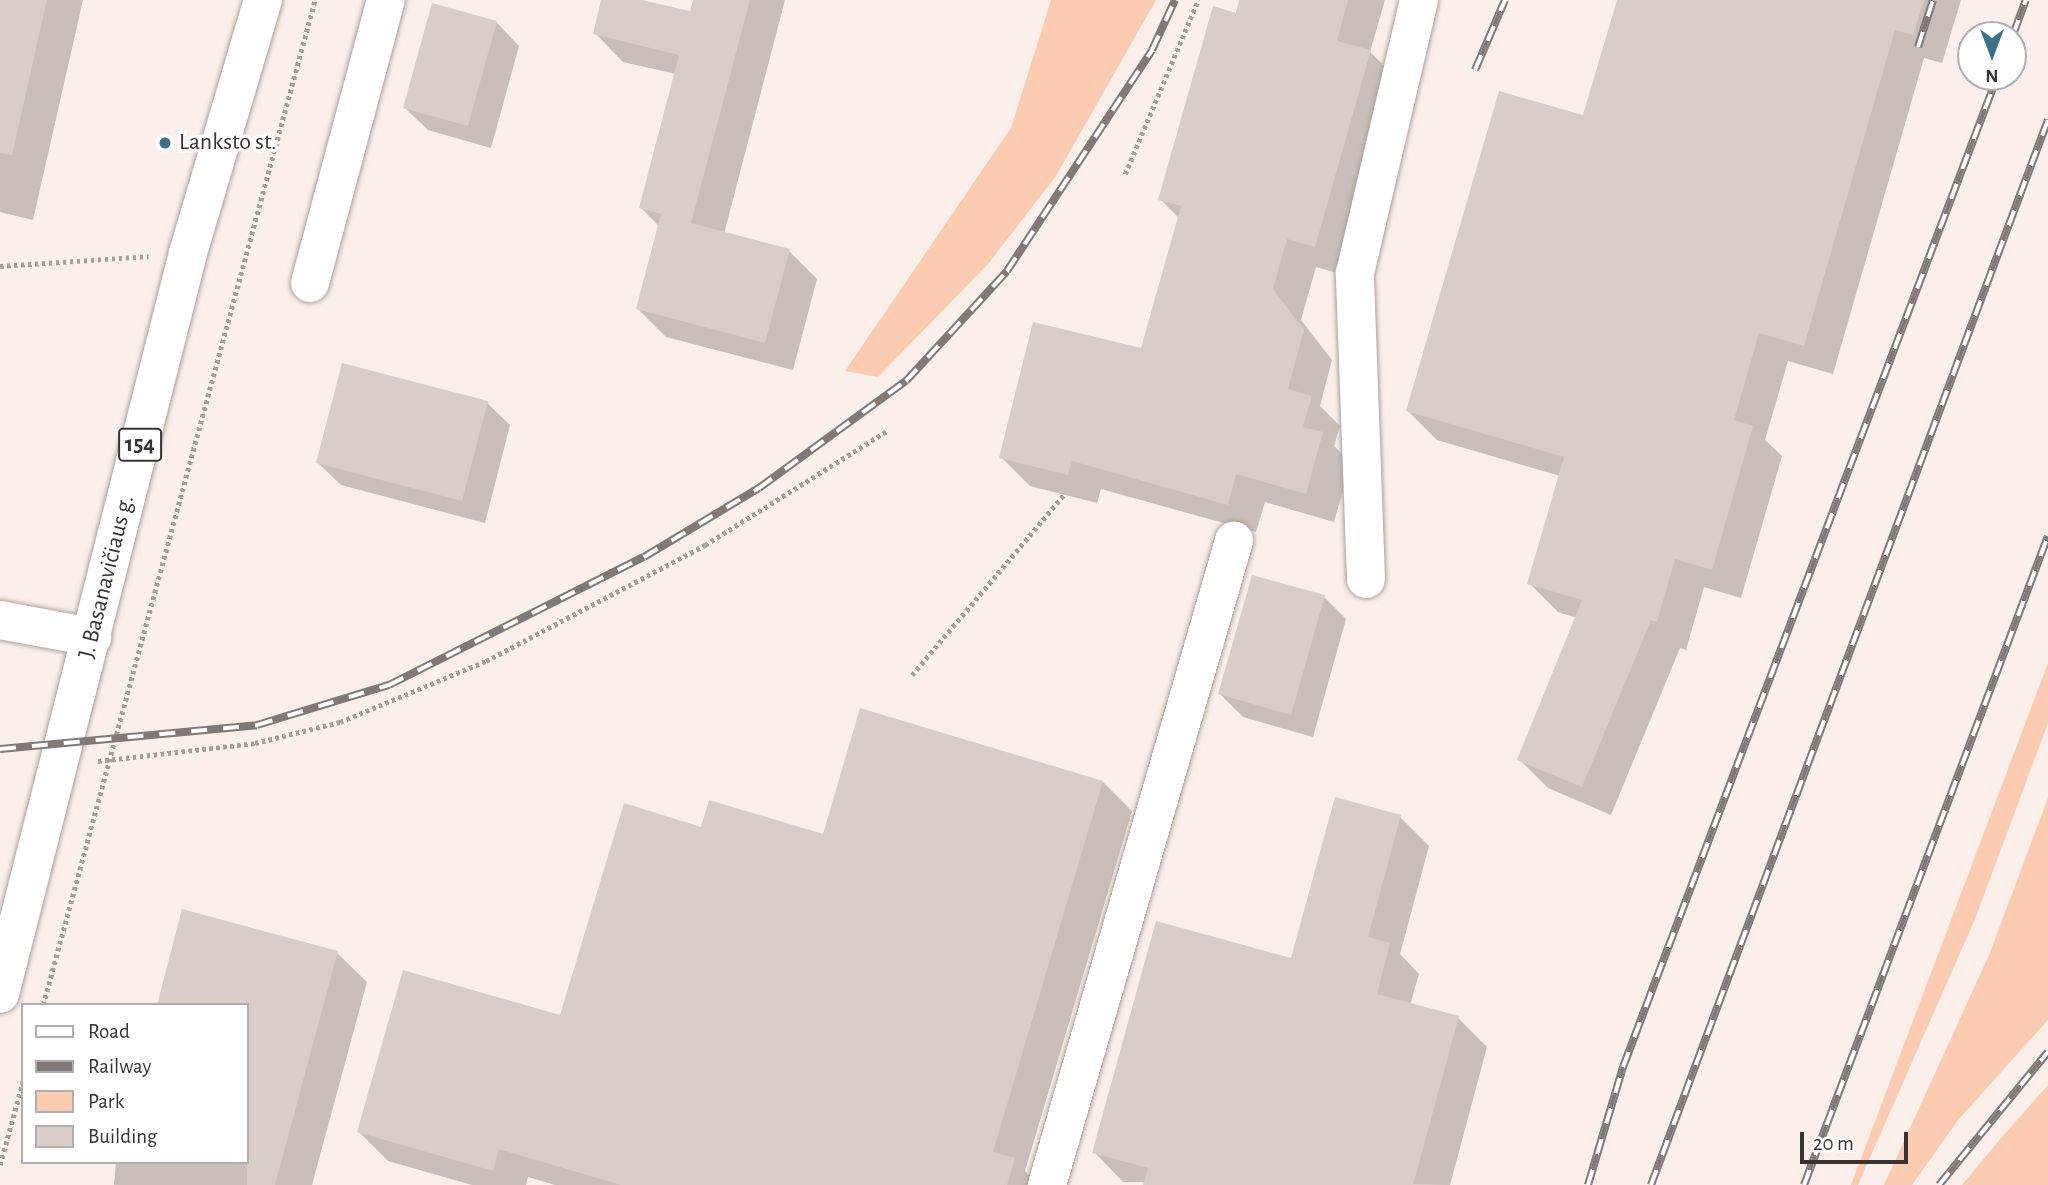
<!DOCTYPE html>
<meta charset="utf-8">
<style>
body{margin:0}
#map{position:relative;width:2048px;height:1185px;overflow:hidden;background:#faefe9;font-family:"Alegreya Sans",sans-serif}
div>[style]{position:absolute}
.green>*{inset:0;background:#fbcbb2}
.shadow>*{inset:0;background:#0003}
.building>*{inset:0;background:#d8cdc8}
.path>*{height:4.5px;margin-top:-2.25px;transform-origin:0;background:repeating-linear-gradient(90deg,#a69e9a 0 3.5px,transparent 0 7px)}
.roads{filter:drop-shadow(0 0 2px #aba09b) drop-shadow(0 0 2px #aba09b)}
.minor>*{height:38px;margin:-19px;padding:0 19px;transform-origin:19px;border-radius:19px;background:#fff}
.major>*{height:38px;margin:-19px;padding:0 19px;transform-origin:19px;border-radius:19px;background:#fff}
.rail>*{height:8px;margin-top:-4px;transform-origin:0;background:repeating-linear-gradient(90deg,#fff 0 16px,#807975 0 32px);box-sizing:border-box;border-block:2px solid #807975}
.dots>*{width:19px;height:19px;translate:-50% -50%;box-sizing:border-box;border:4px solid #fff;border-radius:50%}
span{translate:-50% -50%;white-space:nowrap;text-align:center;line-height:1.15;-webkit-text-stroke:7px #fff;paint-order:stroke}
.shield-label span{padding:2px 5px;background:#fff;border:2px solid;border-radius:5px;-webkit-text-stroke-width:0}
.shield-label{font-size:23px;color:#383331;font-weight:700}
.poi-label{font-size:24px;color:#383331}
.left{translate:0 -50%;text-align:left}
.street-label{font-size:24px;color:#383331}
.legend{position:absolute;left:21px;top:1003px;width:228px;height:161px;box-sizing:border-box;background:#fff;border:2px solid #afadad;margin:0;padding:9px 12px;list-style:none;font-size:21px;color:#383331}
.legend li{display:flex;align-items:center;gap:14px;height:35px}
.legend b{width:35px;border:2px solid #afadad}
.north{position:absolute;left:1957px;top:21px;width:70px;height:70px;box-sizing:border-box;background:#fff;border:2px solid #afadad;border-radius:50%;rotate:180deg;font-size:19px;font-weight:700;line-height:28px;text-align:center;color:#383331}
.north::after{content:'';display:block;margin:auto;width:24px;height:32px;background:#37718a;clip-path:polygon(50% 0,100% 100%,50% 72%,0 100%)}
.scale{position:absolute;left:1800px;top:1132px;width:108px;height:32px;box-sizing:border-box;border:4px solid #383331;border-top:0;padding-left:9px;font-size:21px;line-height:24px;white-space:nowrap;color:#383331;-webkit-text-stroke:5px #fff;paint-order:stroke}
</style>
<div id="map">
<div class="green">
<i style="clip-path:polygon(1051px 0,1156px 0,1056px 176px,988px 264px,878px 377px,845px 371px,1011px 128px)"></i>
<i style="clip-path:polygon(2048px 663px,2048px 723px,1975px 919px,1858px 1185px,1851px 1185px)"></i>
<i style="clip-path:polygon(2048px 798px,2048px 1020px,1958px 1120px,1912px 1185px,1884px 1185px,1989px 955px)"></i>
<i style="clip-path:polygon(2048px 1085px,2048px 1185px,1962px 1185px,2002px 1137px)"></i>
</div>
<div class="shadow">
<i style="clip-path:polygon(0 0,83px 0,33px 220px,0 212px)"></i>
<i style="clip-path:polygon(603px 0,691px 14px,695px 0,785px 0,724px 234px,789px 251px,817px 279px,793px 370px,666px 337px,638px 309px,659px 226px,641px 208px,676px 74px,623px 62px,595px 33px)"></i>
<i style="clip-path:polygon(1241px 0,1385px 0,1370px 52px,1399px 80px,1344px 275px,1316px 267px,1301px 320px,1332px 360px,1320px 406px,1340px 426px,1334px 446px,1351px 463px,1334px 522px,1265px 502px,1256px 532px,1101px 489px,1097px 503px,1030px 486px,1001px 457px,1142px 350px,1179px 218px,1160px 199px)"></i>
<i style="clip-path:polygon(1619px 0,1961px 0,1942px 63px,1924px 58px,1833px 374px,1788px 361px,1765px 440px,1782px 456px,1741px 598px,1704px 587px,1686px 650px,1680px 648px,1611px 815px,1548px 788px,1519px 759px,1577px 618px,1558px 612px,1529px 583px,1560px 476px,1437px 440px,1408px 411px,1585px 118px)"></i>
<i style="clip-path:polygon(433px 5px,497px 23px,519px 46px,491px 148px,428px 130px,405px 108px)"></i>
<i style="clip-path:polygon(487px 403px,510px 425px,485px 523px,341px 485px,318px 463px)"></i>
<i style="clip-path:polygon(1324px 597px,1346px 619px,1313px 737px,1243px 717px,1220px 694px)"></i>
<i style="clip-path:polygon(1103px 782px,1132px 811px,1025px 1171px,1039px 1185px,555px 1185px,528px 1177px,526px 1185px,472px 1185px,388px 1161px,359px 1132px,562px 1017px,702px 829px,824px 836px)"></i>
<i style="clip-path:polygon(1400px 817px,1429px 846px,1400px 954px,1419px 974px,1410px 1005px,1458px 1018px,1487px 1047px,1450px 1185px,1123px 1182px,1094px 1152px,1293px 961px)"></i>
<i style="clip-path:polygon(337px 953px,367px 982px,312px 1185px,114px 1185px,116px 1162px,247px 1162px,247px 1005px)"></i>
</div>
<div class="building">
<i style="clip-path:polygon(0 0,47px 0,12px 155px,0 153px)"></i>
<i style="clip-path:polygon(601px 0,642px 0,690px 11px,693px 0,750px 0,691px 223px,790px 249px,765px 343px,636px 309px,661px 214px,639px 208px,679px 55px,593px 34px)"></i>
<i style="clip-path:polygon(1239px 0,1348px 0,1337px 41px,1371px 50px,1315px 247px,1287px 239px,1273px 289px,1304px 330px,1288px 389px,1312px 396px,1303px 427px,1323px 432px,1306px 494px,1236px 474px,1228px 505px,1072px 461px,1068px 475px,999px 458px,1033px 322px,1141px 348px,1181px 206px,1158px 200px,1213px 6px,1236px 13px)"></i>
<i style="clip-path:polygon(1617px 0,1924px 0,1913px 35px,1895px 30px,1804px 346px,1759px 333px,1734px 420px,1753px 426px,1712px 570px,1675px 559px,1657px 622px,1651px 620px,1582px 787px,1517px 760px,1582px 600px,1527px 584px,1564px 457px,1406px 411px,1499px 91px,1583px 115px)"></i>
<i style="clip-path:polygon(432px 3px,497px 21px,468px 126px,403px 108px)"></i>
<i style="clip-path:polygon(342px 363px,488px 401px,462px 501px,316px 463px)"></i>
<i style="clip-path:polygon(1252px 575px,1325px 595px,1291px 715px,1218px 694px)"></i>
<i style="clip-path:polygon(860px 708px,1103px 781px,993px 1152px,1015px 1158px,1007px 1185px,621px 1185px,499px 1149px,493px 1171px,357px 1132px,403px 970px,560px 1015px,624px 803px,701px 827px,709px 800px,823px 834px)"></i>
<i style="clip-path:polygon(1335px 797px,1401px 815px,1368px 937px,1390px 943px,1377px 994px,1459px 1016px,1413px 1185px,1143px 1185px,1148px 1168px,1092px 1153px,1156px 921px,1291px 958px)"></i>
<i style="clip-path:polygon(182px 909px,338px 951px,275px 1185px,247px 1185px,247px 1005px,157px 1005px)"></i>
</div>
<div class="path">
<i style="left:1125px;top:174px;width:189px;rotate:-67.2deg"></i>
<i style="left:0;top:266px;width:149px;rotate:-3.8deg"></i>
<i style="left:912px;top:675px;width:238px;rotate:-49.9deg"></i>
<i style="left:98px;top:761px;width:158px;rotate:-6.5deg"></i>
<i style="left:255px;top:743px;width:88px;rotate:-13.9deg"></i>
<i style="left:340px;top:722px;width:158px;rotate:-22.7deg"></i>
<i style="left:486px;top:661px;width:248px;rotate:-27.9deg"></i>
<i style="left:705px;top:545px;width:216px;rotate:-32.1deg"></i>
<i style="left:43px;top:1005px;width:1041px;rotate:-74.86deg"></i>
<i style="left:0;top:1165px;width:87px;rotate:-74.7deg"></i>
</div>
<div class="roads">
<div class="minor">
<i style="left:310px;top:283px;width:293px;rotate:-75deg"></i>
<i style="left:1366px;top:579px;width:306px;rotate:-92.1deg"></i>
<i style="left:1355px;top:273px;width:280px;rotate:-76.8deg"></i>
<i style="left:0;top:620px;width:94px;rotate:10.5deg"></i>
<i style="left:1047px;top:1185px;width:671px;rotate:-73.81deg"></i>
</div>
<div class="major">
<i style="left:0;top:994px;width:764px;rotate:-75.76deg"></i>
<i style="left:188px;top:253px;width:264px;rotate:-73.5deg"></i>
</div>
</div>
<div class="rail">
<i style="left:2013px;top:35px;width:37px;rotate:-70deg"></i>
<i style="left:1918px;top:47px;width:49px;rotate:-72.3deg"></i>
<i style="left:1475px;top:70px;width:76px;rotate:-66.8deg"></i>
<i style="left:0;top:749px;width:258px;rotate:-5.3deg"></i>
<i style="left:257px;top:725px;width:138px;rotate:-16.9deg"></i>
<i style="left:389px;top:685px;width:285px;rotate:-26.7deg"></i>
<i style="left:644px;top:557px;width:134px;rotate:-31deg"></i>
<i style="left:759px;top:488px;width:182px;rotate:-36.1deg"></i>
<i style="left:906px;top:381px;width:149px;rotate:-47.4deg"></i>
<i style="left:1007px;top:271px;width:264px;rotate:-56.7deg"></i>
<i style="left:1152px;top:50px;width:55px;rotate:-65.3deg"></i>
<i style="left:1588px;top:1185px;width:123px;rotate:-73.5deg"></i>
<i style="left:1623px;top:1067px;width:1058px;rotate:-69.3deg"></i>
<i style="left:1651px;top:1185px;width:1137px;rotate:-69.56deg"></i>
<i style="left:1804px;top:1185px;width:693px;rotate:-69.4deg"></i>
<i style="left:1939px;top:1185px;width:172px;rotate:-50.7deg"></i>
</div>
<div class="dots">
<i style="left:165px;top:143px;background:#37718a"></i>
</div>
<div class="shield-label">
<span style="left:140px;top:445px">154</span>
</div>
<div class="poi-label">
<span class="left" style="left:179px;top:143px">Lanksto st.</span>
</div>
<div class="street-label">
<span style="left:107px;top:577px;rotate:-76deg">J. Basanavičiaus g.</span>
</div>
<ul class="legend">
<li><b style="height:9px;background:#fff"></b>Road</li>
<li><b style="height:9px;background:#807975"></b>Railway</li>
<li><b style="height:19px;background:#fbcbb2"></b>Park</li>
<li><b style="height:19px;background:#d8cdc8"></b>Building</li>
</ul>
<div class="north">N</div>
<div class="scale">20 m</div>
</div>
